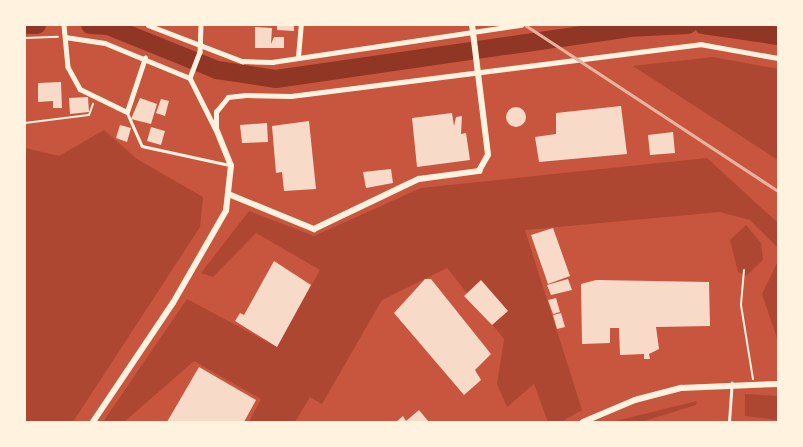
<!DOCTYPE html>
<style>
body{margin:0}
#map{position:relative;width:803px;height:447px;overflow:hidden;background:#c8553d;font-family:Literata,serif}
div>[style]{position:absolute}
.green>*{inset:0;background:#ae4732}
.river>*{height:18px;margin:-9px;padding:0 9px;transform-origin:9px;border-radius:9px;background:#8f3625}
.building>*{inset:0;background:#f7dbc8}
.round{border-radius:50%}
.path>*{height:2px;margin:-1px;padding:0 1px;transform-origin:1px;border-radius:1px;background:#fff3e0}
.service>*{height:2.5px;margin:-1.25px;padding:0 1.25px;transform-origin:1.25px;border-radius:1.25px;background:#fff3e0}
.minor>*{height:4.5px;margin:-2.25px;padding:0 2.25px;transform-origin:2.25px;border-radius:2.25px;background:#fff3e0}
.tertiary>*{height:5.5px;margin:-2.75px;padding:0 2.75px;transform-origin:2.75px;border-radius:2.75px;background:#fff3e0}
.rail>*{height:3px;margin:-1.5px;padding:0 1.5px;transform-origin:1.5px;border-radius:1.5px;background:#e9b49f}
span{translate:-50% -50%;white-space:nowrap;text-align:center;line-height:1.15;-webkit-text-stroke:5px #fff3e0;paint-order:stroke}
.frame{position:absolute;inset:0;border:26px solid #fff3e0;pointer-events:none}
</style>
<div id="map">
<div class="green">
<i style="clip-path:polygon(713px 57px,778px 69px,778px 160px,633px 66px)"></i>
<i style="clip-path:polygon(104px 130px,137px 159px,203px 197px,200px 227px,73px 422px,25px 422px,25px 148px,59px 156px)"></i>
<i style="clip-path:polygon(707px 158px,778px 223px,778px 248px,750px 220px,720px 212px,525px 230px,582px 410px,561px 422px,548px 422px,534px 384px,507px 407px,497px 384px,504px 339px,447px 268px,382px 300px,322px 404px,310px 397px,295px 422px,249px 422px,261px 399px,194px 361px,124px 422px,103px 422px,187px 299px,277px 347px,320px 270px,256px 233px,213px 277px,201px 273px,249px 211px,314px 236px,421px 188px)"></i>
<i style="clip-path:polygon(746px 225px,761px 243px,763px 260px,746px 276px,738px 272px,730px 240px)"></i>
<i style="clip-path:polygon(778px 261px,778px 341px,762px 294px)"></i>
<i style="clip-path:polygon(745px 394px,778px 396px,778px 420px,745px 416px)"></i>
<i style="clip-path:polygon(697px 401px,696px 405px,641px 422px,612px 422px)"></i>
</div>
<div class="river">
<i style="left:25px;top:25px;width:12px"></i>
<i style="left:90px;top:25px;width:18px;rotate:3deg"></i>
<i style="left:108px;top:26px;width:118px;rotate:22deg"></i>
<i style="left:217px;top:70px;width:60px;rotate:8.7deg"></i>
<i style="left:276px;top:79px;width:356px;rotate:-8.2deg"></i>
<i style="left:628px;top:28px;width:60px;rotate:-2.9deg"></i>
<i style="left:703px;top:25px;width:76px;rotate:8.3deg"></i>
</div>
<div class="building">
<i style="clip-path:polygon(277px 25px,294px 25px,294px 31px,277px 30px)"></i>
<i style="clip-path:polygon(255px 27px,272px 28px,271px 44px,274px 37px,284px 37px,284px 48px,255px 48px)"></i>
<i style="clip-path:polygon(61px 82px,62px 108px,53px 108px,53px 101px,38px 102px,38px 83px)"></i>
<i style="clip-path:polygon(88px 97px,89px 112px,70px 114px,69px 98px)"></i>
<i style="clip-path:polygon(140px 98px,157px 104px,151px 124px,131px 119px)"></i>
<i style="clip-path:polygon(161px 99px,169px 101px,165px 116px,156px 113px)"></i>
<i style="clip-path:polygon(621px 106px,627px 154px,539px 162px,535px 137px,556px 134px,556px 113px)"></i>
<i class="round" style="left:506px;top:107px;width:20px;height:20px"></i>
<i style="clip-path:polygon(452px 113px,454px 126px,456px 117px,462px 116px,461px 134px,466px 133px,470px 160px,417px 167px,412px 118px)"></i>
<i style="clip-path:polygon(309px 121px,316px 189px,284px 191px,282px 172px,276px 173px,272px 126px)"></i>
<i style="clip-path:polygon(267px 123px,268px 142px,242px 143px,240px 125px)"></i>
<i style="clip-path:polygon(120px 125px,131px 128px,127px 142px,116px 138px)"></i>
<i style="clip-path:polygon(151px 127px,165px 131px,161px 145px,147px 141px)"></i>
<i style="clip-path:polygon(673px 132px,675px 153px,650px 155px,648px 135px)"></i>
<i style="clip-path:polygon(391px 169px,393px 183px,366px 188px,363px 172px)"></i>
<i style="clip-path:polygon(553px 228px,570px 276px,548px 284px,531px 235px)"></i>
<i style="clip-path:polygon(274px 261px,311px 285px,277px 347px,235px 321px,240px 313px,244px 315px)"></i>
<i style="clip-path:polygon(425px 279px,431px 279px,491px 354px,475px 370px,481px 380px,464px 395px,394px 313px)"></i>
<i style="clip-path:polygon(568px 279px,572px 290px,551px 295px,547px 285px)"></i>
<i style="clip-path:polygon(481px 280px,508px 311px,492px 325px,464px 296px)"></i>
<i style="clip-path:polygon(596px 280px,709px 282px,710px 326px,656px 327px,659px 349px,649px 354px,650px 359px,644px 359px,644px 354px,620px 355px,619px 328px,610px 328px,610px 343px,582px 344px,581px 284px)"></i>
<i style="clip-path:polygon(556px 298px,560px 312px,553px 314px,548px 300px)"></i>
<i style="clip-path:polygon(561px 313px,565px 327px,557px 329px,553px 315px)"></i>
<i style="clip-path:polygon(199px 367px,256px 400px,244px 422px,167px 422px)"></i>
<i style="clip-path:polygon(419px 410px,429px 422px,396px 422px,403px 416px,406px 421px)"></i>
</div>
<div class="path">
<i style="left:25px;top:38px;width:33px;rotate:-2deg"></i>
<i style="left:25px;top:123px;width:64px;rotate:-7.1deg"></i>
<i style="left:89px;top:115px;width:12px;rotate:-70deg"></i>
<i style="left:744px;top:270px;width:35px;rotate:95deg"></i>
<i style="left:741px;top:305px;width:75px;rotate:80.8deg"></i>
</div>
<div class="service">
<i style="left:127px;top:112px;width:37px;rotate:66deg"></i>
<i style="left:142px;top:146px;width:89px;rotate:12.3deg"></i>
<i style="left:729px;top:422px;width:39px;rotate:-86deg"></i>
</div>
<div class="minor">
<i style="left:64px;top:25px;width:42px;rotate:84.6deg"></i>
<i style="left:68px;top:67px;width:25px;rotate:61deg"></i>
<i style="left:80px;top:89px;width:52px;rotate:26.1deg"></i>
<i style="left:127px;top:112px;width:57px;rotate:-71.6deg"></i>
<i style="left:148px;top:25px;width:101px;rotate:21deg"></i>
<i style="left:242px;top:61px;width:30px;rotate:2deg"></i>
<i style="left:272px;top:62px;width:252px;rotate:-8.5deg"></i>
<i style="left:201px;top:25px;width:27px;rotate:92deg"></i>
<i style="left:200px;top:52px;width:28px;rotate:111deg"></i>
<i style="left:190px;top:78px;width:56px;rotate:63.4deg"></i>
<i style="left:65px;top:37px;width:40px;rotate:8.5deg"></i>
<i style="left:105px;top:43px;width:92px;rotate:22.4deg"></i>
<i style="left:298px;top:57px;width:32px;rotate:-85deg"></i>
<i style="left:216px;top:129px;width:17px;rotate:-90deg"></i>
<i style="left:216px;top:112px;width:19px;rotate:-51deg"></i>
<i style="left:228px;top:97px;width:18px;rotate:-6deg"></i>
<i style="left:246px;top:95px;width:45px;rotate:1.3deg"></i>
<i style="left:291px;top:96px;width:412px;rotate:-7.2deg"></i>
<i style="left:700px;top:44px;width:79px;rotate:10.2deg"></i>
</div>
<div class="tertiary">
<i style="left:231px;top:195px;width:90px;rotate:22.3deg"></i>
<i style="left:314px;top:229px;width:116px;rotate:-25.5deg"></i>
<i style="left:419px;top:179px;width:61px;rotate:-7.6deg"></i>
<i style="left:479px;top:171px;width:18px;rotate:-61deg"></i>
<i style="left:488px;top:155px;width:131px;rotate:-97deg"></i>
<i style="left:93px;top:422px;width:143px;rotate:-56.1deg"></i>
<i style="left:173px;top:303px;width:106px;rotate:-60.1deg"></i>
<i style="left:226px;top:211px;width:45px;rotate:-83.7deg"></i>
<i style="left:231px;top:166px;width:40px;rotate:-112deg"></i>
<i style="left:583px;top:422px;width:56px;rotate:-22.9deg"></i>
<i style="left:635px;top:400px;width:48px;rotate:-14.6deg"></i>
<i style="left:681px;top:388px;width:97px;rotate:-2.4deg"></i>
</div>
<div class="rail">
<i style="left:525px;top:25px;width:303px;rotate:33.3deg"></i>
</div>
<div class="frame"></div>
</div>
